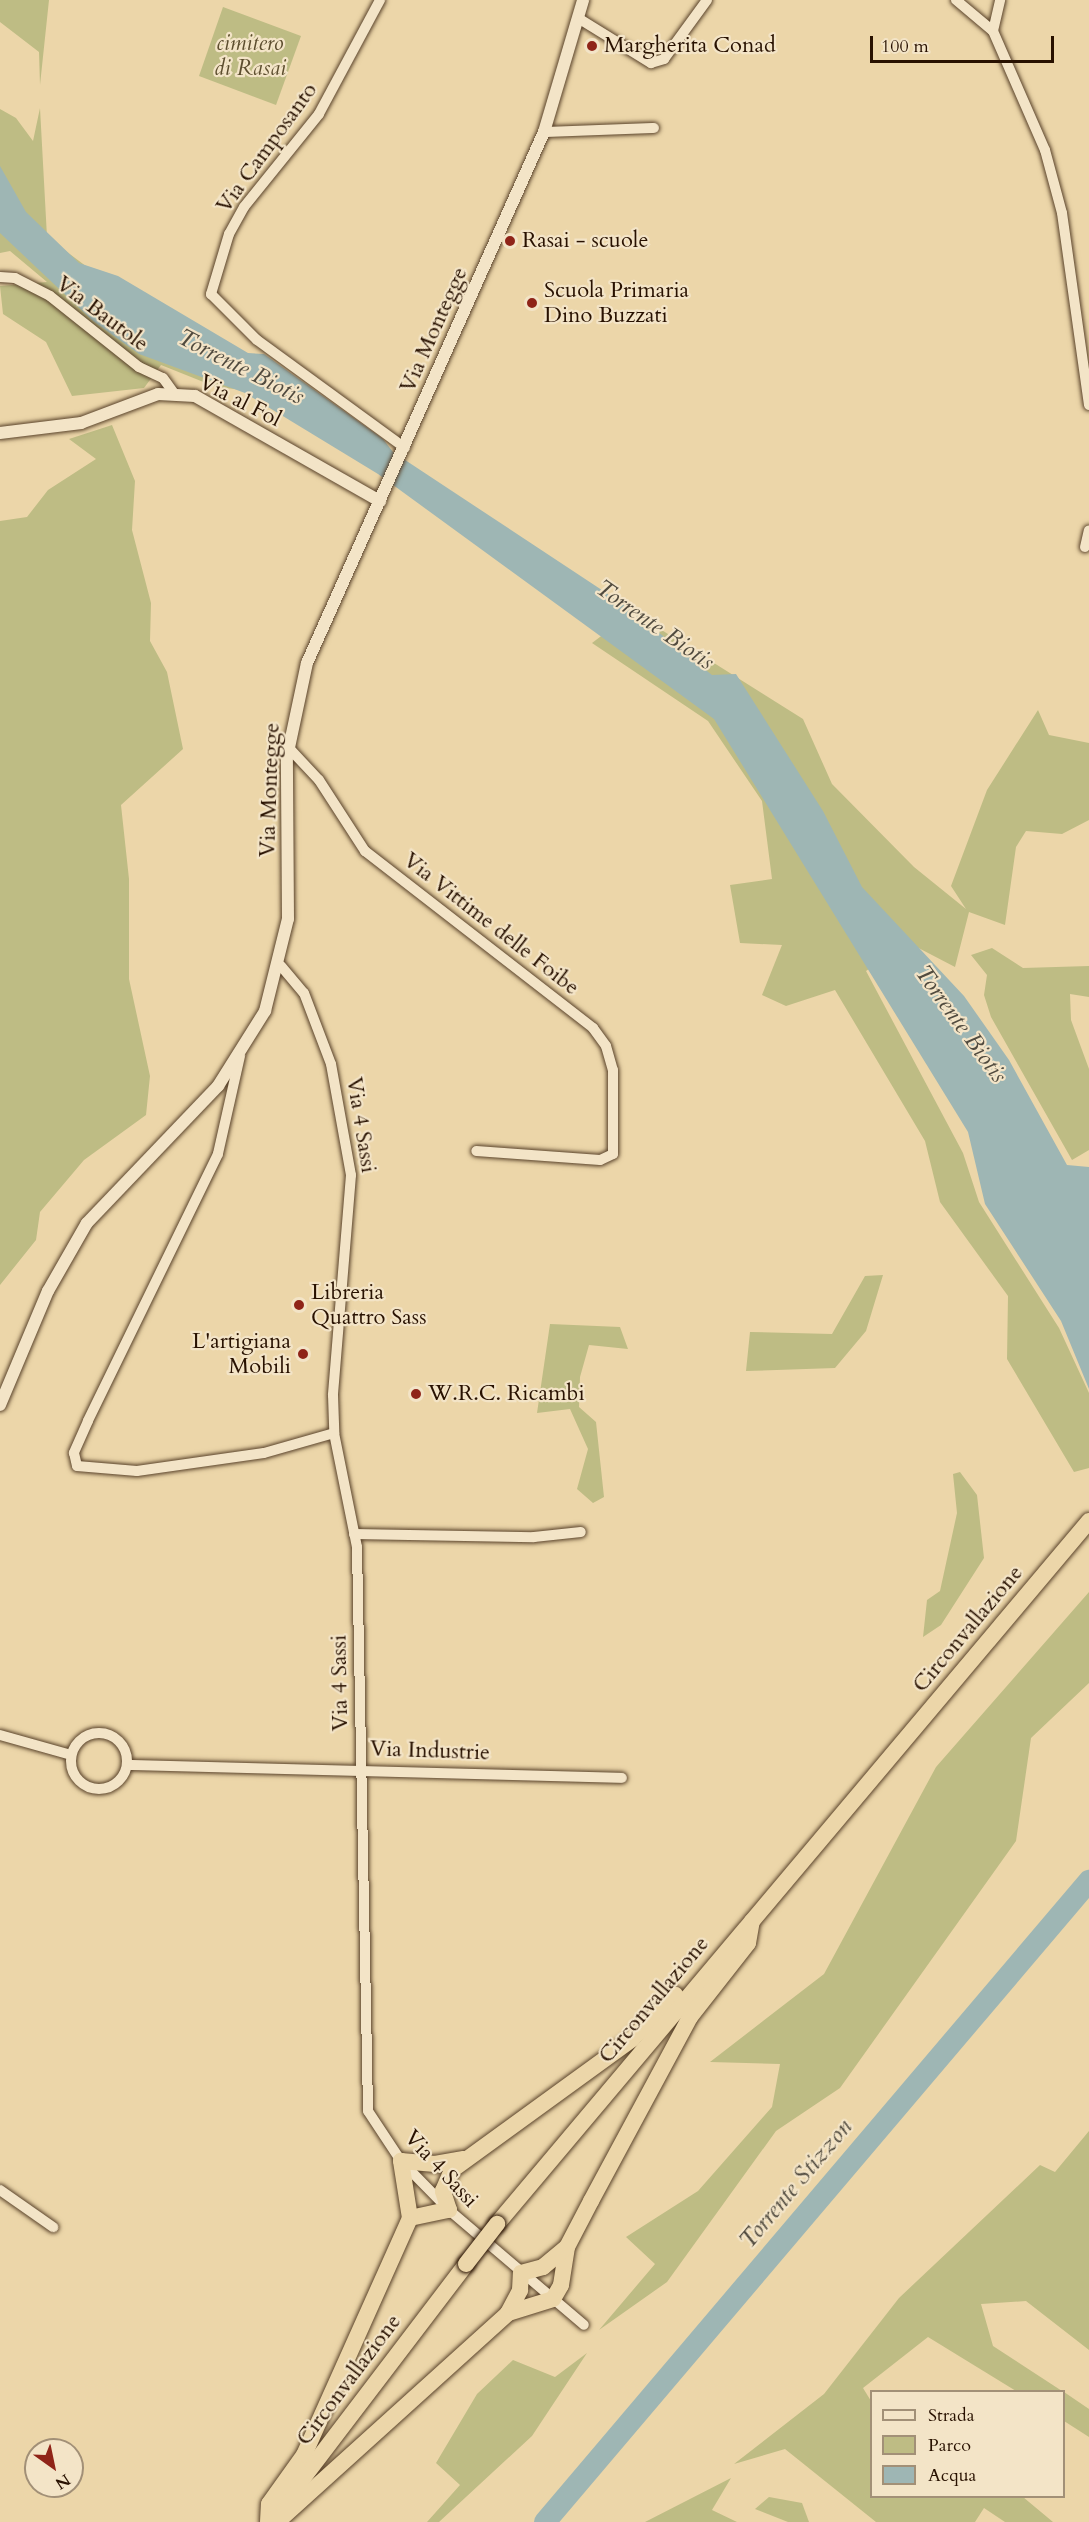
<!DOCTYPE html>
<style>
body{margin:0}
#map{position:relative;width:1089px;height:2522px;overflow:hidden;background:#ecd6a9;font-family:Cardo,serif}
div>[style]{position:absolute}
.green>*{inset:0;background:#bebc84}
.water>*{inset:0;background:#9eb6b4}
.river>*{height:22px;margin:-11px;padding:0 11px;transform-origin:11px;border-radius:11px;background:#9eb6b4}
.roads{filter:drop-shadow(0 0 2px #59422a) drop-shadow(0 0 2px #59422a)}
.minor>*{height:10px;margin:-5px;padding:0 5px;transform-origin:5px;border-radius:5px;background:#f3e4c7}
.minor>.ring{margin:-5px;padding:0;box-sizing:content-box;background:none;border:10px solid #f3e4c7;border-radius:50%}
.tertiary>*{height:12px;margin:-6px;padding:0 6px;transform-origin:6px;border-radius:6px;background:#f3e4c7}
.trunk>*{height:16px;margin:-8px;padding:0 8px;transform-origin:8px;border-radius:8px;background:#ecd6a9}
.bridges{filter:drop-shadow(0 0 2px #281100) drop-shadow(0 0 2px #281100)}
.trunk-bridge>*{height:16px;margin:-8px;padding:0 8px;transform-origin:8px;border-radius:8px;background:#ecd6a9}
.dots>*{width:16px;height:16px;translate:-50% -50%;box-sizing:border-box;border:3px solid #f3e4c7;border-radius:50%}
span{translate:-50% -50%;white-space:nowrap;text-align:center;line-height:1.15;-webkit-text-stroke:4.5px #f3e4c7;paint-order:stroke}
.park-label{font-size:22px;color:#5c4d2e;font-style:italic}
.poi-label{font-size:22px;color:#281100}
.left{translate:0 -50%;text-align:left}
.right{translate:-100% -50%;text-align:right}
.street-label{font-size:22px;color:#281100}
.water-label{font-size:24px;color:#514b3f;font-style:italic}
.legend{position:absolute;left:870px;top:2390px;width:195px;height:108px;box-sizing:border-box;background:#f3e4c7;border:2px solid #a29077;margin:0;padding:8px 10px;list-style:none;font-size:18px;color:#281100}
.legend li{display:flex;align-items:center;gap:12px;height:30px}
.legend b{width:30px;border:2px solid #a29077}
.north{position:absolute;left:24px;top:2438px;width:60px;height:60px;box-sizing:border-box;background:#f3e4c7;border:2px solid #a29077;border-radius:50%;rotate:147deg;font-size:16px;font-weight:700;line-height:24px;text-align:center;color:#281100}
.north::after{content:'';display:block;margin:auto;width:21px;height:27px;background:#8f2418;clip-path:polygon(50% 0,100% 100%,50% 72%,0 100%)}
.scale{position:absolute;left:870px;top:36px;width:184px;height:27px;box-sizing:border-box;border:3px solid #281100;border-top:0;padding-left:8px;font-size:18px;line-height:21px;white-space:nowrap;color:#281100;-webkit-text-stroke:4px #f3e4c7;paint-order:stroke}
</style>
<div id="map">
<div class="green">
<i style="clip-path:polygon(0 0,49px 0,40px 85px,39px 52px,0 22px)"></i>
<i style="clip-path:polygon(223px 7px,301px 36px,276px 105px,199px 76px)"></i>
<i style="clip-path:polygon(40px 108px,47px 237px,253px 391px,216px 387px,161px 365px,144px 388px,72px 396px,46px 342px,3px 314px,0 286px,47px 282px,10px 251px,0 253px,0 109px,16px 118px,33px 141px)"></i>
<i style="clip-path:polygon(112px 425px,135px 481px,132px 530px,151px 603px,150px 641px,167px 672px,183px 749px,121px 805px,129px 879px,129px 979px,150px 1076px,146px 1115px,84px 1160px,40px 1212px,36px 1240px,0 1285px,0 521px,27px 517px,48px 490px,96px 459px,69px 439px)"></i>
<i style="clip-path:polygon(633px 612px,803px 719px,832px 784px,914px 867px,966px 909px,951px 886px,987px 790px,1038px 710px,1049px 735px,1089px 743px,1089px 820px,1062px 834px,1026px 831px,1016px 847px,1005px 925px,969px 912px,955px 967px,907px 942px,866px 971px,963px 1153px,979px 1202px,1059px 1328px,1089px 1393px,1089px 1468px,1074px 1472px,1007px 1359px,1008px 1296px,940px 1202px,925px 1141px,835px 990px,786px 1006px,762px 995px,782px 945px,740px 943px,730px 885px,772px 879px,762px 801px,708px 721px,592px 643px)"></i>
<i style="clip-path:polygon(992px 948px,1023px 968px,1089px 966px,1089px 997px,1070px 994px,1071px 1020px,1089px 1069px,1089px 1150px,1072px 1160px,991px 1017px,984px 995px,987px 975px,971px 955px)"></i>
<i style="clip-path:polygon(883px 1275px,866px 1331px,835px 1368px,746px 1371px,750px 1332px,832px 1334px,865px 1276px)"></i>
<i style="clip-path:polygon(550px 1324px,620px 1327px,628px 1349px,589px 1345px,580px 1377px,579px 1407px,596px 1422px,604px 1497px,593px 1503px,577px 1489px,588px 1449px,570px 1409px,537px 1413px)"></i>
<i style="clip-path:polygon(960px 1472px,977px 1495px,984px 1558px,941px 1625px,923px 1637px,927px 1600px,940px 1591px,957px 1513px,953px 1474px)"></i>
<i style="clip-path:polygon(1089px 1592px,1089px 1683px,1031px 1738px,1016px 1841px,840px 2088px,776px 2131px,667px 2282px,599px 2330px,655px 2264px,626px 2237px,698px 2191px,772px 2107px,780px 2064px,710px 2062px,824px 1974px,936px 1767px)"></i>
<i style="clip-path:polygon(1089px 2131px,1089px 2350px,1026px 2301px,981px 2304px,993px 2346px,1062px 2391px,1016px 2391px,928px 2337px,863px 2388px,871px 2401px,872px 2496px,1023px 2497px,1053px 2522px,1005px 2522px,984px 2508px,975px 2522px,876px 2522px,785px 2449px,734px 2464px,824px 2394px,899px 2298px,1040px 2165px,1055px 2172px)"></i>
<i style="clip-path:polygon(587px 2353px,532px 2436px,439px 2522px,427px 2522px,460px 2485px,436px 2463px,477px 2394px,513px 2360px,555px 2377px)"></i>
<i style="clip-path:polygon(1064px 2392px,1089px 2409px,1089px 2437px,1064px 2421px)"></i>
<i style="clip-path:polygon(731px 2478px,712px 2510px,737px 2522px,645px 2522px)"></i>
<i style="clip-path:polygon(769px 2497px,802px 2503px,809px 2522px,788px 2522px,755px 2509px)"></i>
</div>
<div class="water">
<i style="clip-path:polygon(0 166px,26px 212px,79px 263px,118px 276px,248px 353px,264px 354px,383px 439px,393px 452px,623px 604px,712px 675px,736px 674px,823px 811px,862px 887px,964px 996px,1009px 1060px,1067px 1165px,1089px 1167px,1089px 1389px,1061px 1321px,985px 1204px,968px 1132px,714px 719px,378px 474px,245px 393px,139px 354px,93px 321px,0 233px)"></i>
</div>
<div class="river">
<i style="left:545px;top:2522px;width:841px;rotate:-49.68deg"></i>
</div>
<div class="roads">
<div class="minor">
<i style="left:380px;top:0;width:129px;rotate:118.2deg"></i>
<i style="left:319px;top:114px;width:119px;rotate:128.9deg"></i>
<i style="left:244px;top:207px;width:31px;rotate:119deg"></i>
<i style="left:229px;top:234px;width:63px;rotate:106.7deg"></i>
<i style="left:211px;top:294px;width:65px;rotate:45deg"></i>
<i style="left:257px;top:340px;width:183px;rotate:36.1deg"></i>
<i style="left:956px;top:0;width:48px;rotate:40deg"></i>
<i style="left:993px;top:31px;width:130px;rotate:66.4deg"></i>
<i style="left:1045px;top:150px;width:65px;rotate:74.9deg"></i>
<i style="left:1062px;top:213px;width:194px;rotate:82deg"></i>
<i style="left:578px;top:18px;width:86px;rotate:31.7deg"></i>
<i style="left:651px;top:63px;width:14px;rotate:-17deg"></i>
<i style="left:664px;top:59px;width:73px;rotate:-53.9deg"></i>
<i style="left:993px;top:31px;width:32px;rotate:-77deg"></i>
<i style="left:544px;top:132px;width:110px;rotate:-2.1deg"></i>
<i style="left:0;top:277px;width:15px;rotate:4deg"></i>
<i style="left:15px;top:278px;width:39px;rotate:27deg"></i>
<i style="left:50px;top:296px;width:114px;rotate:38.6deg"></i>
<i style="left:139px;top:367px;width:26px;rotate:25deg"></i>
<i style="left:163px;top:378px;width:19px;rotate:54deg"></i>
<i style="left:1085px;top:547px;width:17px;rotate:-77deg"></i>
<i style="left:288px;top:747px;width:45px;rotate:46.8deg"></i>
<i style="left:319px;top:780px;width:85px;rotate:57.1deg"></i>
<i style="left:365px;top:851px;width:289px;rotate:37.8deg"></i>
<i style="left:593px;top:1028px;width:22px;rotate:54deg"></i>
<i style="left:606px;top:1046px;width:25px;rotate:74deg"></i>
<i style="left:613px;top:1070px;width:84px;rotate:90deg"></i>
<i style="left:613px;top:1154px;width:14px;rotate:155deg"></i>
<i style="left:600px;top:1160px;width:124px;rotate:-175.8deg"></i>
<i style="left:281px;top:966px;width:35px;rotate:50deg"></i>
<i style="left:304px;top:993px;width:76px;rotate:69.2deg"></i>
<i style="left:331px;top:1064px;width:113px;rotate:79.8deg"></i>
<i style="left:351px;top:1175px;width:221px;rotate:94.7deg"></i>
<i style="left:333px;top:1395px;width:38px;rotate:88deg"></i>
<i style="left:334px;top:1433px;width:116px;rotate:78.6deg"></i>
<i style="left:357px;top:1547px;width:564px;rotate:88.88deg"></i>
<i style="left:368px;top:2111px;width:60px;rotate:56.6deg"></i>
<i style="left:401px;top:2161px;width:69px;rotate:45.6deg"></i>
<i style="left:449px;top:2210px;width:177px;rotate:40.4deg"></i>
<i style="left:240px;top:1056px;width:100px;rotate:102.7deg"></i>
<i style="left:218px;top:1154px;width:297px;rotate:116deg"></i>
<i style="left:88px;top:1421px;width:35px;rotate:114deg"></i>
<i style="left:74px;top:1453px;width:13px;rotate:77deg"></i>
<i style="left:77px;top:1466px;width:60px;rotate:4.8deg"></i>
<i style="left:137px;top:1471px;width:128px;rotate:-8.1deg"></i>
<i style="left:264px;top:1453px;width:73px;rotate:-15.9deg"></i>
<i style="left:354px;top:1534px;width:180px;rotate:1deg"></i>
<i style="left:534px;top:1537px;width:47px;rotate:-6.1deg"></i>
<i class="ring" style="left:71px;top:1733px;width:46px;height:46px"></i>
<i style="left:0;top:1735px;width:74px;rotate:15.7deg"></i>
<i style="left:128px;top:1765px;width:494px;rotate:1.5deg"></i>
<i style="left:0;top:2190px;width:65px;rotate:34.9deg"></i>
</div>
<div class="tertiary">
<i style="left:0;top:433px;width:82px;rotate:-7deg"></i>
<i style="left:81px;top:423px;width:82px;rotate:-20.6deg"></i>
<i style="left:158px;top:394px;width:37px;rotate:3deg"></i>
<i style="left:195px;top:396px;width:213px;rotate:29.6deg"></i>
<i style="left:0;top:1405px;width:124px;rotate:-67.2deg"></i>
<i style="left:48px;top:1291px;width:78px;rotate:-60.2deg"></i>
<i style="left:87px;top:1223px;width:190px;rotate:-46.3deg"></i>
<i style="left:218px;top:1086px;width:89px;rotate:-57.9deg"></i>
<i style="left:265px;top:1011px;width:95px;rotate:-76deg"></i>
<i style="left:288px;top:919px;width:162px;rotate:-90.4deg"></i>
<i style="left:287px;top:757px;width:96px;rotate:-78deg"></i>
<i style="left:307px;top:663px;width:581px;rotate:-65.95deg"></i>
<i style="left:544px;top:132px;width:138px;rotate:-73.5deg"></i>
</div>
<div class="trunk">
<i style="left:410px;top:2218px;width:40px;rotate:-12deg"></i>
<i style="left:449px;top:2210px;width:20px;rotate:-108deg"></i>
<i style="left:443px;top:2191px;width:23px;rotate:-67deg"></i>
<i style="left:452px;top:2170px;width:223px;rotate:-36deg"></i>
<i style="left:632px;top:2039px;width:62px;rotate:-45.7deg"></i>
<i style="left:497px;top:2224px;width:919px;rotate:-49.9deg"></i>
<i style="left:508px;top:2313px;width:47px;rotate:-17.3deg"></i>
<i style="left:553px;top:2299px;width:16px;rotate:-60deg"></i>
<i style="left:561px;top:2285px;width:38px;rotate:-81deg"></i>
<i style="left:567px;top:2247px;width:52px;rotate:-62.4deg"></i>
<i style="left:591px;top:2201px;width:209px;rotate:-61.7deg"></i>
<i style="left:690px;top:2017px;width:94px;rotate:-51.9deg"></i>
<i style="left:748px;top:1943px;width:22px;rotate:-80deg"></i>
<i style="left:272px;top:2519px;width:320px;rotate:-52.7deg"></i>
<i style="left:268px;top:2522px;width:18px;rotate:-87deg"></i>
<i style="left:269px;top:2504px;width:60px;rotate:-54.5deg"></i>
<i style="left:304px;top:2455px;width:260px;rotate:-65.9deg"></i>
<i style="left:410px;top:2218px;width:58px;rotate:-99deg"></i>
<i style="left:401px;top:2161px;width:34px;rotate:5deg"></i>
<i style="left:435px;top:2164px;width:29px;rotate:-10deg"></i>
<i style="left:277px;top:2522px;width:312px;rotate:-42.1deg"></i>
<i style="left:508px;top:2313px;width:26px;rotate:-62deg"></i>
<i style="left:520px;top:2290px;width:17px;rotate:-87deg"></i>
<i style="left:521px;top:2273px;width:23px;rotate:-15deg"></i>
<i style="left:543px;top:2267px;width:31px;rotate:-40deg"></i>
</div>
</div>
<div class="bridges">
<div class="trunk-bridge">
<i style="left:466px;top:2264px;width:51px;rotate:-52.2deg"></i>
</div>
</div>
<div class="dots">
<i style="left:592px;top:46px;background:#8f2418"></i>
<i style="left:510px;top:241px;background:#8f2418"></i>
<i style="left:532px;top:303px;background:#8f2418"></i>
<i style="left:299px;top:1305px;background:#8f2418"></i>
<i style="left:303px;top:1354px;background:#8f2418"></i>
<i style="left:416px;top:1394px;background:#8f2418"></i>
</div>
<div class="park-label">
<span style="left:250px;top:56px">cimitero<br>di Rasai</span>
</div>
<div class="poi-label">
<span class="left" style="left:604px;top:46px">Margherita Conad</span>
<span class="left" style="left:522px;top:241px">Rasai - scuole</span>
<span class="left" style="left:544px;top:303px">Scuola Primaria<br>Dino Buzzati</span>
<span class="left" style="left:311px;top:1305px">Libreria<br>Quattro Sass</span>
<span class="right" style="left:291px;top:1354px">L'artigiana<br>Mobili</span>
<span class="left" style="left:428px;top:1394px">W.R.C. Ricambi</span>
</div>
<div class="street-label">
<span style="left:267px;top:148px;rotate:-54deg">Via Camposanto</span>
<span style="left:102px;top:314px;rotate:37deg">Via Bautole</span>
<span style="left:434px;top:330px;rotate:-66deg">Via Montegge</span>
<span style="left:240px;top:401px;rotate:27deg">Via al Fol</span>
<span style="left:270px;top:790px;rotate:-88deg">Via Montegge</span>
<span style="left:491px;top:924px;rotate:38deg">Via Vittime delle Foibe</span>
<span style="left:361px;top:1125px;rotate:81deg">Via 4 Sassi</span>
<span style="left:968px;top:1629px;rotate:-50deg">Circonvallazione</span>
<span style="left:340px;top:1683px;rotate:-91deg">Via 4 Sassi</span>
<span style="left:430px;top:1751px;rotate:2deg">Via Industrie</span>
<span style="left:654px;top:2000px;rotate:-50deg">Circonvallazione</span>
<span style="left:441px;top:2169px;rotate:47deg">Via 4 Sassi</span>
<span style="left:349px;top:2380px;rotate:-53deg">Circonvallazione</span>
</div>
<div class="water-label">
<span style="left:241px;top:367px;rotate:27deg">Torrente Biotis</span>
<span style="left:655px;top:625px;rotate:35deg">Torrente Biotis</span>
<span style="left:961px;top:1024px;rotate:54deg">Torrente Biotis</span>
<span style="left:796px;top:2184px;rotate:-50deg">Torrente Stizzon</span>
</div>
<ul class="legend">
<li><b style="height:8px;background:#f3e4c7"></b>Strada</li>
<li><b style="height:16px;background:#bebc84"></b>Parco</li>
<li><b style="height:16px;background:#9eb6b4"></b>Acqua</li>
</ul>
<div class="north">N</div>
<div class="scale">100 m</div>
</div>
